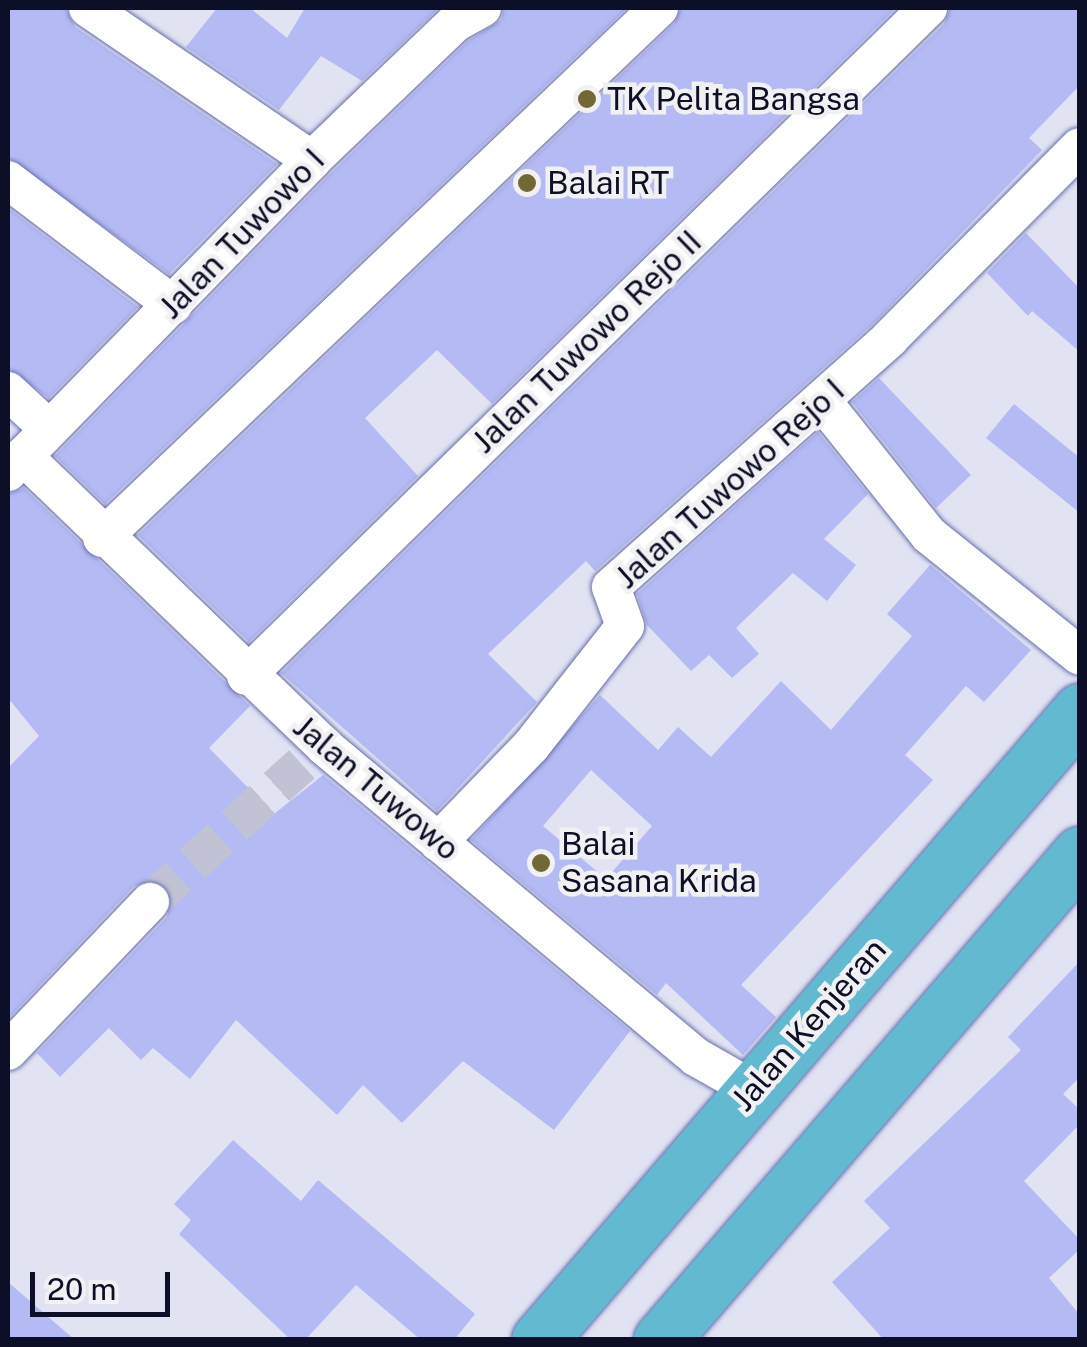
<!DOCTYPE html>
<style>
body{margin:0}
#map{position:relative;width:1087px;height:1347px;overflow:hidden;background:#e1e3f2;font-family:"Public Sans",sans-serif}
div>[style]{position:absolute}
.building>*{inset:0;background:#b3baf4}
.minor-tunnel>*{height:38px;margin-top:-19px;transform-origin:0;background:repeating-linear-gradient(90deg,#c1c3d4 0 38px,transparent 0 57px)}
.roads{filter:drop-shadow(0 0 2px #686eb0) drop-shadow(0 0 2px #686eb0)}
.minor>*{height:38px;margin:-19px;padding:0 19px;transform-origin:19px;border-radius:19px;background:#fff}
.trunk>*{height:55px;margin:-27.5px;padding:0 27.5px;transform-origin:27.5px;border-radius:27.5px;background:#62bad0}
.dots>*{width:28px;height:28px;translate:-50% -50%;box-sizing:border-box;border:5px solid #f1f1f1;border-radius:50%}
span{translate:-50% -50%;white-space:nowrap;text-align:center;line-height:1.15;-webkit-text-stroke:9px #f1f1f1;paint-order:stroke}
.poi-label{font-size:32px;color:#0d0e27}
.left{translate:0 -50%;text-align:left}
.street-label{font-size:32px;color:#0d0e27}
.frame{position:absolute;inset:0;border:10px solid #0d0e27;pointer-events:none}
.scale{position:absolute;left:30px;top:1272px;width:140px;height:45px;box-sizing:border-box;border:5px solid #0d0e27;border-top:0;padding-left:12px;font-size:30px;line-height:35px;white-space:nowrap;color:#0d0e27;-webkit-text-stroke:8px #f1f1f1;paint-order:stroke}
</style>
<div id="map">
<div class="building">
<i style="clip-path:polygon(8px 8px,66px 8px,75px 27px,277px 164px,169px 274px,8px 158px)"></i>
<i style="clip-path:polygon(217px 8px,250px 8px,287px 38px,305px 8px,439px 8px,362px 81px,321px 56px,279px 110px,186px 47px)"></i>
<i style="clip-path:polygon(504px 8px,627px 8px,105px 504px,55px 456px,328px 176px,468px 41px,501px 20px)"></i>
<i style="clip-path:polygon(681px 8px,896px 8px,492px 404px,437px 350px,365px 418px,418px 476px,249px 642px,138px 535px,674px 24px)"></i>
<i style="clip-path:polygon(950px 8px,1080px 8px,1080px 85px,1029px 138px,1042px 150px,875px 322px,595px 571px,586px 561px,488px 654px,537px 702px,437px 811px,281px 673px,944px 24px)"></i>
<i style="clip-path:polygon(8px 208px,138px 307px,49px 398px,8px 369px)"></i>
<i style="clip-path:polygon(1026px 233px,1080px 289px,1080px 352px,1032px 311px,1028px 316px,987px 273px)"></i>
<i style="clip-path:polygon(879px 378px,971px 475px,936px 508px,852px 402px)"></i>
<i style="clip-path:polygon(1014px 404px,1080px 458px,1080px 513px,986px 438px)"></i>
<i style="clip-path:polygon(818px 432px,868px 494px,824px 539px,856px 565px,827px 601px,793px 573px,736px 628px,759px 654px,732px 678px,709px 655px,691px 671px,647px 625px,637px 594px)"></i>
<i style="clip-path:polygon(24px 488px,250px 706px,209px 748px,274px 814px,323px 775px,630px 1031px,554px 1130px,463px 1061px,402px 1123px,363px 1085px,337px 1115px,236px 1020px,190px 1079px,153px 1048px,141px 1060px,109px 1028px,60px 1077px,37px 1053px,167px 917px,171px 895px,154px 880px,134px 886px,8px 1019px,8px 768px,39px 736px,8px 698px,8px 494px)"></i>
<i style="clip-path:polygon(evenodd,930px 565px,1031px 650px,984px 702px,966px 686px,905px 755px,933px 780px,741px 985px,776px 1017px,743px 1055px,666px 983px,657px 995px,471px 840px,600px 695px,658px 750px,678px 727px,711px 757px,781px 681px,831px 730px,912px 636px,887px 614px,930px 565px,591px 770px,652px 826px,606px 879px,543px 826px,591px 770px)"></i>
<i style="clip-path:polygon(1080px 961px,1080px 1077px,1063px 1094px,1080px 1110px,1080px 1124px,1024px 1181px,1080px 1240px,1080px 1249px,1049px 1278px,1080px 1315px,1080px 1340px,884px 1340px,832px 1282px,890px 1228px,864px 1201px,1021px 1050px,1008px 1037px)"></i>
<i style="clip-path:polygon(233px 1140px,301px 1201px,318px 1180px,475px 1314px,454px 1340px,421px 1340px,356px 1285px,305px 1340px,291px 1340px,179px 1234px,191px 1220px,174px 1204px)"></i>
<i style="clip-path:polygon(8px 1282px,75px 1340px,8px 1340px)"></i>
</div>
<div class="minor-tunnel">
<i style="left:150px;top:902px;width:205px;rotate:-42.2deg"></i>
</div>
<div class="roads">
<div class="minor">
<i style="left:88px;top:8px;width:271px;rotate:34.2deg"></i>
<i style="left:8px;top:180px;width:207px;rotate:37.1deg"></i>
<i style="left:8px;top:391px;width:54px;rotate:42.8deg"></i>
<i style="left:822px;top:401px;width:171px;rotate:51.4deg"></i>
<i style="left:929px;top:535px;width:193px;rotate:38.7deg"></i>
<i style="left:23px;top:456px;width:418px;rotate:43.9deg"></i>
<i style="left:324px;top:746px;width:485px;rotate:39.9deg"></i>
<i style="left:696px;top:1057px;width:67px;rotate:29.6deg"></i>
<i style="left:8px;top:472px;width:436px;rotate:-45.7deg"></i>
<i style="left:312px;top:160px;width:198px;rotate:-43.8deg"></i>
<i style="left:455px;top:23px;width:31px;rotate:-29deg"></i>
<i style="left:102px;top:538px;width:769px;rotate:-43.58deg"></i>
<i style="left:246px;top:676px;width:955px;rotate:-44.41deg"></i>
<i style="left:438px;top:842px;width:134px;rotate:-45.9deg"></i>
<i style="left:531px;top:746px;width:152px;rotate:-51.9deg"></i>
<i style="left:625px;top:626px;width:41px;rotate:-109.7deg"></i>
<i style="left:611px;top:587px;width:374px;rotate:-41.7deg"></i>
<i style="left:890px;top:338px;width:269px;rotate:-45.2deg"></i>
<i style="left:8px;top:1051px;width:206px;rotate:-46.4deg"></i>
</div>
<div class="trunk">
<i style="left:539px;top:1340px;width:830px;rotate:-49.3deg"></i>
<i style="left:661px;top:1340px;width:642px;rotate:-49.23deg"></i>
</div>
</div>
<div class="dots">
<i style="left:587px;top:99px;background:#716835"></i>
<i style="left:527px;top:183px;background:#716835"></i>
<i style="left:541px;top:863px;background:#716835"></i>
</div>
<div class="poi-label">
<span class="left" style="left:607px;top:99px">TK Pelita Bangsa</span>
<span class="left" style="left:547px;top:183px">Balai RT</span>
<span class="left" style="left:561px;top:863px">Balai<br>Sasana Krida</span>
</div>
<div class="street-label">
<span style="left:242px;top:234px;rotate:-46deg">Jalan Tuwowo I</span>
<span style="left:587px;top:342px;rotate:-44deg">Jalan Tuwowo Rejo II</span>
<span style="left:730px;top:484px;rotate:-42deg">Jalan Tuwowo Rejo I</span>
<span style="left:376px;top:788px;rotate:40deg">Jalan Tuwowo</span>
<span style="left:809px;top:1025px;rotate:-49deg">Jalan Kenjeran</span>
</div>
<div class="frame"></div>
<div class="scale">20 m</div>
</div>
